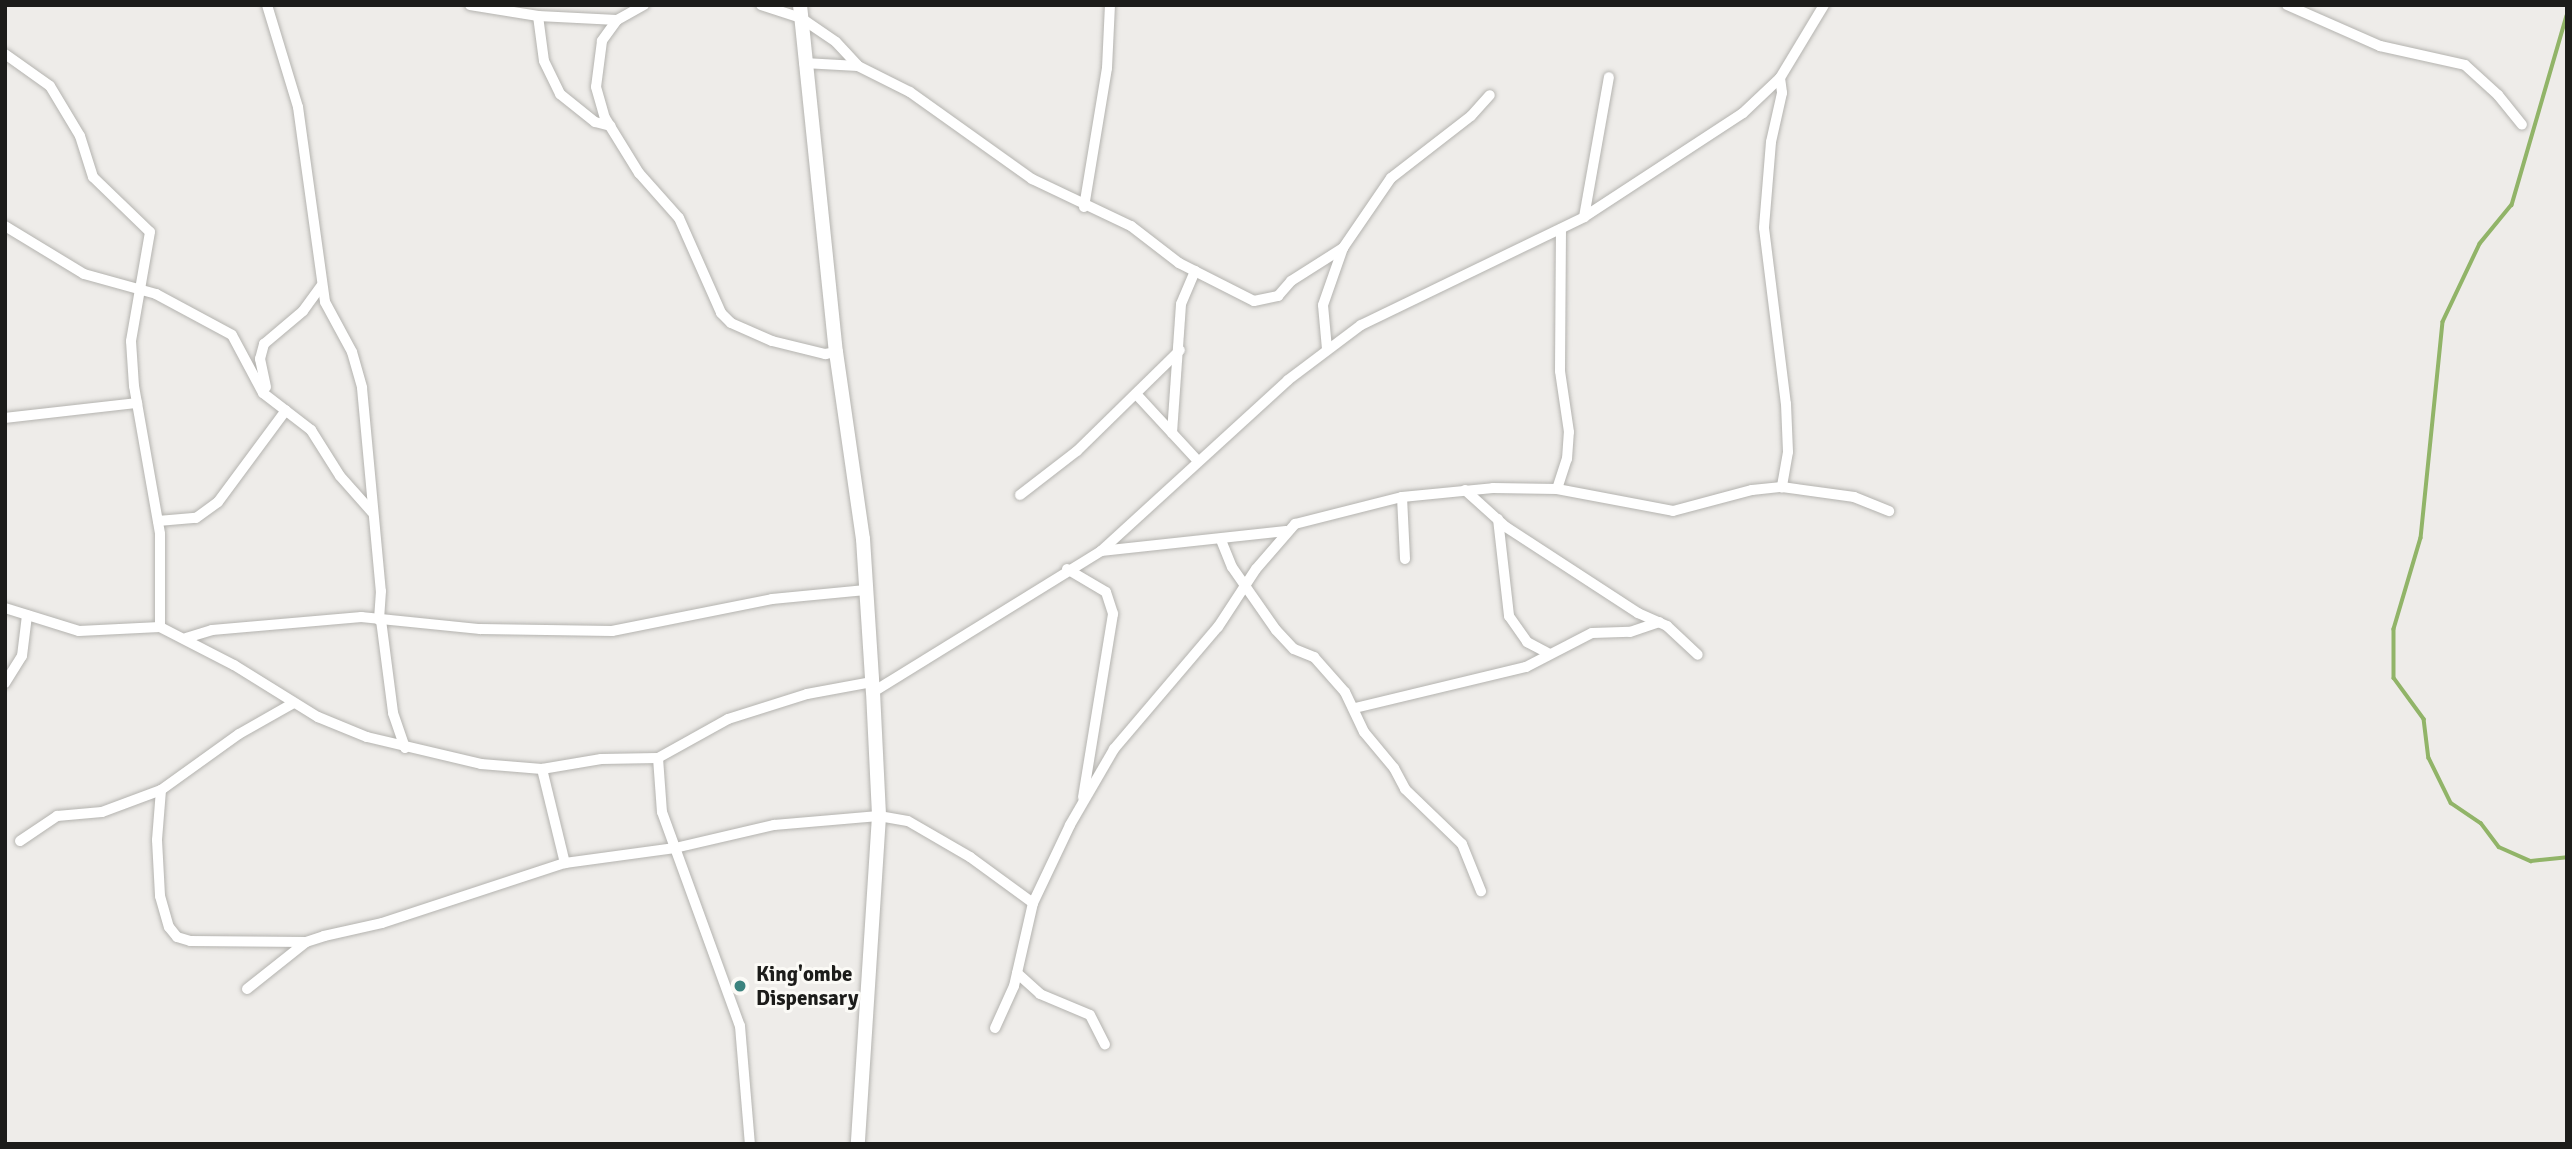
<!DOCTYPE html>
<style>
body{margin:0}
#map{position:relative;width:2572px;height:1149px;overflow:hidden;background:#eeece9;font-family:Signika,sans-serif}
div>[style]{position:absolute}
.stream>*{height:3.5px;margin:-1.75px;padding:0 1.75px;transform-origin:1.75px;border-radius:1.75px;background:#91b468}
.roads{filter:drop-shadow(0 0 2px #b4b3af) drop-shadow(0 0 2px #b4b3af)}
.street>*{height:10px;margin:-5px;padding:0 5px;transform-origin:5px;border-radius:5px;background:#fff}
.secondary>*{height:14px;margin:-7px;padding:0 7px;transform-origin:7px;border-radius:7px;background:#fff}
.dots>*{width:19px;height:19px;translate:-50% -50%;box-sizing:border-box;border:4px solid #fbfaf6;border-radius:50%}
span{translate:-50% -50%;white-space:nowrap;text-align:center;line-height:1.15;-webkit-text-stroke:6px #fbfaf6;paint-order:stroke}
.poi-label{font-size:21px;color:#1c1c1a;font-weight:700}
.left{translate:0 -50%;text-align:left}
.frame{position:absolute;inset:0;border:7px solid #1c1c1a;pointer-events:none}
</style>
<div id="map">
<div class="stream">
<i style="left:2567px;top:16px;width:197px;rotate:106.2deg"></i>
<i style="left:2512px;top:205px;width:50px;rotate:129.4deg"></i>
<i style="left:2480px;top:244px;width:86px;rotate:115.4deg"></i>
<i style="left:2443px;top:322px;width:217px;rotate:95.8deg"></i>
<i style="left:2421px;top:538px;width:95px;rotate:106.5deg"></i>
<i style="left:2394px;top:629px;width:49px;rotate:90deg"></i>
<i style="left:2394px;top:678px;width:51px;rotate:53.8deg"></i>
<i style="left:2424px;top:719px;width:39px;rotate:83deg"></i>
<i style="left:2429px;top:758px;width:50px;rotate:63.9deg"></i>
<i style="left:2451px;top:803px;width:36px;rotate:34deg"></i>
<i style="left:2481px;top:823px;width:30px;rotate:53deg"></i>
<i style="left:2499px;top:847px;width:35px;rotate:24deg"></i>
<i style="left:2531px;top:861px;width:36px;rotate:-6deg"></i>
</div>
<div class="roads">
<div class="street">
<i style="left:267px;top:5px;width:107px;rotate:73.1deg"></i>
<i style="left:298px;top:107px;width:197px;rotate:82.1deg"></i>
<i style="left:325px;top:302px;width:57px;rotate:61.6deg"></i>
<i style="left:352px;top:352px;width:37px;rotate:74deg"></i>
<i style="left:362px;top:388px;width:204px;rotate:84.7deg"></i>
<i style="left:381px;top:591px;width:29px;rotate:94deg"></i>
<i style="left:470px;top:5px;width:69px;rotate:9.2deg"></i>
<i style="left:538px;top:16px;width:79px;rotate:2.9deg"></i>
<i style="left:644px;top:5px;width:31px;rotate:151deg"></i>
<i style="left:617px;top:20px;width:26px;rotate:126deg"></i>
<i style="left:602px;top:41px;width:46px;rotate:97.4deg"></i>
<i style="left:596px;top:87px;width:32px;rotate:74deg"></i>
<i style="left:605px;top:118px;width:65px;rotate:58.3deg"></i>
<i style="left:639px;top:173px;width:60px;rotate:48.4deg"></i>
<i style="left:679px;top:218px;width:104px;rotate:66.1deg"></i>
<i style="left:721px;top:313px;width:14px;rotate:45deg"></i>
<i style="left:731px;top:323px;width:45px;rotate:23.7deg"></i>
<i style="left:772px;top:341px;width:55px;rotate:13.8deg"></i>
<i style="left:825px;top:354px;width:11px;rotate:-10deg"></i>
<i style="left:761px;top:5px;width:42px;rotate:18deg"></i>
<i style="left:801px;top:18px;width:42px;rotate:34.4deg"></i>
<i style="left:836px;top:42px;width:33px;rotate:47deg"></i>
<i style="left:2287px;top:5px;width:102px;rotate:23.8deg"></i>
<i style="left:2380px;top:46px;width:87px;rotate:12.6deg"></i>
<i style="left:2465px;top:65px;width:45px;rotate:42.3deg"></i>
<i style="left:2498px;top:95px;width:38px;rotate:51deg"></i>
<i style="left:538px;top:16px;width:45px;rotate:82.4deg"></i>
<i style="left:544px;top:61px;width:37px;rotate:64deg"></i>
<i style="left:560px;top:94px;width:45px;rotate:38.7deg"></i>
<i style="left:595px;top:122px;width:16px;rotate:14deg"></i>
<i style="left:5px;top:54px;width:55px;rotate:35.4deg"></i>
<i style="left:50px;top:86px;width:58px;rotate:59deg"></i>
<i style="left:80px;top:136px;width:43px;rotate:72.4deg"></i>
<i style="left:93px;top:177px;width:79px;rotate:44deg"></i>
<i style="left:150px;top:232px;width:111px;rotate:99.9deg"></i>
<i style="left:131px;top:341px;width:45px;rotate:86.2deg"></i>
<i style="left:134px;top:386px;width:150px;rotate:80deg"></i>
<i style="left:160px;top:534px;width:93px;rotate:90deg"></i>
<i style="left:804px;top:63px;width:54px;rotate:3.2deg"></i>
<i style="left:858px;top:66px;width:58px;rotate:26.6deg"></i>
<i style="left:910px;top:92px;width:150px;rotate:35.5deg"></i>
<i style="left:1032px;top:179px;width:110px;rotate:25.4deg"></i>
<i style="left:1131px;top:226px;width:61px;rotate:37.6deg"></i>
<i style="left:1179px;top:263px;width:84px;rotate:26.9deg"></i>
<i style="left:1254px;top:301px;width:25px;rotate:-12deg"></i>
<i style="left:1278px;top:296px;width:20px;rotate:-49deg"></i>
<i style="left:1291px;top:281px;width:62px;rotate:-32.4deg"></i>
<i style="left:1780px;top:78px;width:15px;rotate:82deg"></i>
<i style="left:1782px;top:93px;width:50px;rotate:102.7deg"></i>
<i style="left:1771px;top:142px;width:86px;rotate:94.7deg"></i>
<i style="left:1764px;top:228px;width:177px;rotate:82.9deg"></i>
<i style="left:1786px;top:404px;width:48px;rotate:87.6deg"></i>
<i style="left:1788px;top:452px;width:36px;rotate:100deg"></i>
<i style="left:1084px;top:207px;width:141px;rotate:-80.6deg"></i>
<i style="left:1107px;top:68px;width:63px;rotate:-87.3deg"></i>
<i style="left:1584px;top:217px;width:142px;rotate:-79.9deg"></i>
<i style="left:5px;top:226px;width:92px;rotate:31.3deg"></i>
<i style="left:84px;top:274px;width:75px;rotate:15.5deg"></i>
<i style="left:156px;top:294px;width:86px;rotate:28.3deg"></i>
<i style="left:232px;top:335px;width:66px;rotate:61.9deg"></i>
<i style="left:263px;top:393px;width:61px;rotate:37.6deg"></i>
<i style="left:311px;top:430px;width:54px;rotate:57.8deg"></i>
<i style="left:340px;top:476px;width:48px;rotate:48.4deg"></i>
<i style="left:1327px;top:349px;width:44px;rotate:-95.2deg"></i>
<i style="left:1323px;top:305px;width:60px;rotate:-70.7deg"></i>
<i style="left:1343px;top:248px;width:85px;rotate:-55.6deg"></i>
<i style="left:1391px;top:178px;width:101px;rotate:-37.8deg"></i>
<i style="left:1471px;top:116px;width:28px;rotate:-48deg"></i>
<i style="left:266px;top:387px;width:29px;rotate:-102deg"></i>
<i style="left:260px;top:359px;width:16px;rotate:-75deg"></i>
<i style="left:264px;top:344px;width:51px;rotate:-40.2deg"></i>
<i style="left:303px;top:311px;width:31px;rotate:-54deg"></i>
<i style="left:1137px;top:395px;width:90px;rotate:47.3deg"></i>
<i style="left:5px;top:418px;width:133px;rotate:-6.5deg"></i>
<i style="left:1172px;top:433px;width:129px;rotate:-86deg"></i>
<i style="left:1181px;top:304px;width:36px;rotate:-67deg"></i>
<i style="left:1557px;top:489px;width:32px;rotate:-72deg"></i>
<i style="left:1567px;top:459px;width:27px;rotate:-86deg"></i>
<i style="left:1569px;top:432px;width:62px;rotate:-98.4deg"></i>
<i style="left:1560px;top:371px;width:142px;rotate:-89.6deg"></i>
<i style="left:1465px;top:490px;width:55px;rotate:42.1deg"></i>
<i style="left:1506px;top:527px;width:158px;rotate:33.1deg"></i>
<i style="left:1638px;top:613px;width:32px;rotate:24deg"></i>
<i style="left:1667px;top:626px;width:42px;rotate:43.1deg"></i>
<i style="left:1020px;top:495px;width:72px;rotate:-37.7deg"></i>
<i style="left:1077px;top:451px;width:144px;rotate:-44.4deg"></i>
<i style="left:1402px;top:497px;width:62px;rotate:87.2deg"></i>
<i style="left:1498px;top:519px;width:98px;rotate:83.5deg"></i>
<i style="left:1509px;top:616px;width:32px;rotate:55deg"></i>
<i style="left:1527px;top:642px;width:26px;rotate:28deg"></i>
<i style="left:158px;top:521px;width:38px;rotate:-5deg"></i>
<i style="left:196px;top:518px;width:27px;rotate:-36deg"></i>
<i style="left:218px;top:502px;width:114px;rotate:-53.5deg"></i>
<i style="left:1221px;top:540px;width:29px;rotate:68deg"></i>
<i style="left:1232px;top:567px;width:77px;rotate:55.1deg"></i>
<i style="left:1276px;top:630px;width:26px;rotate:47deg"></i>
<i style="left:1294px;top:649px;width:22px;rotate:22deg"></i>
<i style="left:1314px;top:657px;width:47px;rotate:48.5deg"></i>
<i style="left:1345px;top:692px;width:44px;rotate:64.6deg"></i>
<i style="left:1364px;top:732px;width:47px;rotate:50.2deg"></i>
<i style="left:1394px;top:768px;width:24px;rotate:62deg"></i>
<i style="left:1405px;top:789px;width:79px;rotate:44deg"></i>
<i style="left:1462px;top:844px;width:51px;rotate:68deg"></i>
<i style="left:1101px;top:551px;width:186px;rotate:-6.2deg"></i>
<i style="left:1067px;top:569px;width:45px;rotate:30.5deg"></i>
<i style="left:1106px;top:592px;width:23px;rotate:72deg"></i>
<i style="left:1113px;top:614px;width:186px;rotate:99.3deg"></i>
<i style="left:5px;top:608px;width:77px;rotate:17.3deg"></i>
<i style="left:79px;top:631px;width:81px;rotate:-2.8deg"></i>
<i style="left:160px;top:627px;width:83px;rotate:27.2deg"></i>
<i style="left:234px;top:665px;width:99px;rotate:31.8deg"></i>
<i style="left:318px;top:717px;width:53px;rotate:22.2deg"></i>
<i style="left:367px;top:737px;width:117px;rotate:13.3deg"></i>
<i style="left:481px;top:764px;width:61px;rotate:4.7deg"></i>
<i style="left:542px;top:769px;width:60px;rotate:-9.6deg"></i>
<i style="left:601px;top:759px;width:57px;rotate:-1deg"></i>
<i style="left:658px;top:758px;width:80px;rotate:-29.1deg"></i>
<i style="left:728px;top:719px;width:83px;rotate:-17.6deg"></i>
<i style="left:807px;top:694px;width:66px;rotate:-10.5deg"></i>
<i style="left:381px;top:620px;width:94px;rotate:82.6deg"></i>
<i style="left:393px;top:713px;width:37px;rotate:71deg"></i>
<i style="left:186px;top:638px;width:27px;rotate:-17deg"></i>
<i style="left:212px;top:630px;width:150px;rotate:-5deg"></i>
<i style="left:361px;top:617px;width:120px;rotate:5.8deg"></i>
<i style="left:480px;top:629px;width:132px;rotate:0.9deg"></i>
<i style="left:612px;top:631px;width:163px;rotate:-11.3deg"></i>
<i style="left:772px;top:599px;width:94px;rotate:-5.5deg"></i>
<i style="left:5px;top:683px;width:32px;rotate:-58deg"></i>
<i style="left:22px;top:656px;width:41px;rotate:-83deg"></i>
<i style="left:873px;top:692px;width:268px;rotate:-31.7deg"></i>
<i style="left:1101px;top:551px;width:253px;rotate:-42.4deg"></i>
<i style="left:1288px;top:380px;width:91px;rotate:-37deg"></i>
<i style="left:1361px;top:325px;width:248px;rotate:-25.8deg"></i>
<i style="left:1584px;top:217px;width:190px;rotate:-33.2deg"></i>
<i style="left:1743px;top:113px;width:51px;rotate:-43.4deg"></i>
<i style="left:1780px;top:78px;width:85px;rotate:-58.9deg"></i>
<i style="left:1355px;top:708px;width:176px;rotate:-13.5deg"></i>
<i style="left:1526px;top:667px;width:74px;rotate:-27.3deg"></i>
<i style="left:1592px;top:633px;width:38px;rotate:-2deg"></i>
<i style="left:1630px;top:632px;width:31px;rotate:-19deg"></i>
<i style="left:658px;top:758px;width:54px;rotate:85.8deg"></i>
<i style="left:662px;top:812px;width:228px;rotate:70deg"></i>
<i style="left:740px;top:1026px;width:118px;rotate:85.2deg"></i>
<i style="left:542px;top:769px;width:97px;rotate:76.3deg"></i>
<i style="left:161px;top:790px;width:50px;rotate:94.6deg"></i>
<i style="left:157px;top:840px;width:56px;rotate:86.9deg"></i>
<i style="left:160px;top:896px;width:32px;rotate:74deg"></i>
<i style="left:169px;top:927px;width:13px;rotate:51deg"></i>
<i style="left:177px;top:937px;width:14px;rotate:17deg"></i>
<i style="left:190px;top:941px;width:116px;rotate:0.5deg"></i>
<i style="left:20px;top:841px;width:45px;rotate:-34deg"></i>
<i style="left:57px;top:816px;width:45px;rotate:-5.1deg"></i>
<i style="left:102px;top:812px;width:63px;rotate:-20.4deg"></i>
<i style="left:161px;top:790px;width:96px;rotate:-35.7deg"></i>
<i style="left:239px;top:734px;width:61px;rotate:-29.5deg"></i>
<i style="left:1017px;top:973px;width:31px;rotate:42deg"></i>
<i style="left:1040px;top:994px;width:54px;rotate:22.8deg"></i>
<i style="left:1090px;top:1015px;width:33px;rotate:63deg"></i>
<i style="left:247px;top:989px;width:75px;rotate:-38.5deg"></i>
<i style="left:306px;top:942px;width:19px;rotate:-18deg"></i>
<i style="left:324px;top:936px;width:59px;rotate:-12.6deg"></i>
<i style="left:382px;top:923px;width:193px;rotate:-18.2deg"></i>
<i style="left:565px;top:863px;width:111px;rotate:-7.8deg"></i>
<i style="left:675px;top:848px;width:102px;rotate:-13.1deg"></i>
<i style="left:774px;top:825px;width:105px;rotate:-4.9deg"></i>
<i style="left:879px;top:816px;width:29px;rotate:10deg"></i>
<i style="left:908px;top:821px;width:72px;rotate:30.1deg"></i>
<i style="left:970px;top:857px;width:78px;rotate:36.1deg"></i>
<i style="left:995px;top:1028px;width:46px;rotate:-65.7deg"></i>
<i style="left:1014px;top:986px;width:85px;rotate:-77.1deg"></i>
<i style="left:1033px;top:903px;width:86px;rotate:-64.6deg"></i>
<i style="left:1070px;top:825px;width:88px;rotate:-59.9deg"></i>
<i style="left:1114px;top:749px;width:160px;rotate:-49.6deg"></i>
<i style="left:1218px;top:627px;width:69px;rotate:-56.8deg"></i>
<i style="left:1256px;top:569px;width:60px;rotate:-49.1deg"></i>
<i style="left:1295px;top:524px;width:110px;rotate:-14.2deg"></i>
<i style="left:1402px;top:497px;width:91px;rotate:-5.6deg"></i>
<i style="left:1493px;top:488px;width:64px;rotate:0.9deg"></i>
<i style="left:1557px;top:489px;width:118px;rotate:10.7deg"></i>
<i style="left:1673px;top:511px;width:82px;rotate:-14.9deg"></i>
<i style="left:1752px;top:490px;width:30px;rotate:-6deg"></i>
<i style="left:1782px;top:487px;width:73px;rotate:7.9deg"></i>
<i style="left:1854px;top:497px;width:38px;rotate:22deg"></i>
</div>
<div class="secondary">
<i style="left:800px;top:5px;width:349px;rotate:84.1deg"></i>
<i style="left:836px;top:352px;width:189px;rotate:81.8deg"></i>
<i style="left:863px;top:539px;width:153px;rotate:86.3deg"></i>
<i style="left:873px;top:692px;width:124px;rotate:87.2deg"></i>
<i style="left:879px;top:816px;width:329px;rotate:93.7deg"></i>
</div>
</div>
<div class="dots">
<i style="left:740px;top:986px;background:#3b837e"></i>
</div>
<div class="poi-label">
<span class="left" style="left:756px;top:986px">King'ombe<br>Dispensary</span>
</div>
<div class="frame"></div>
</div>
